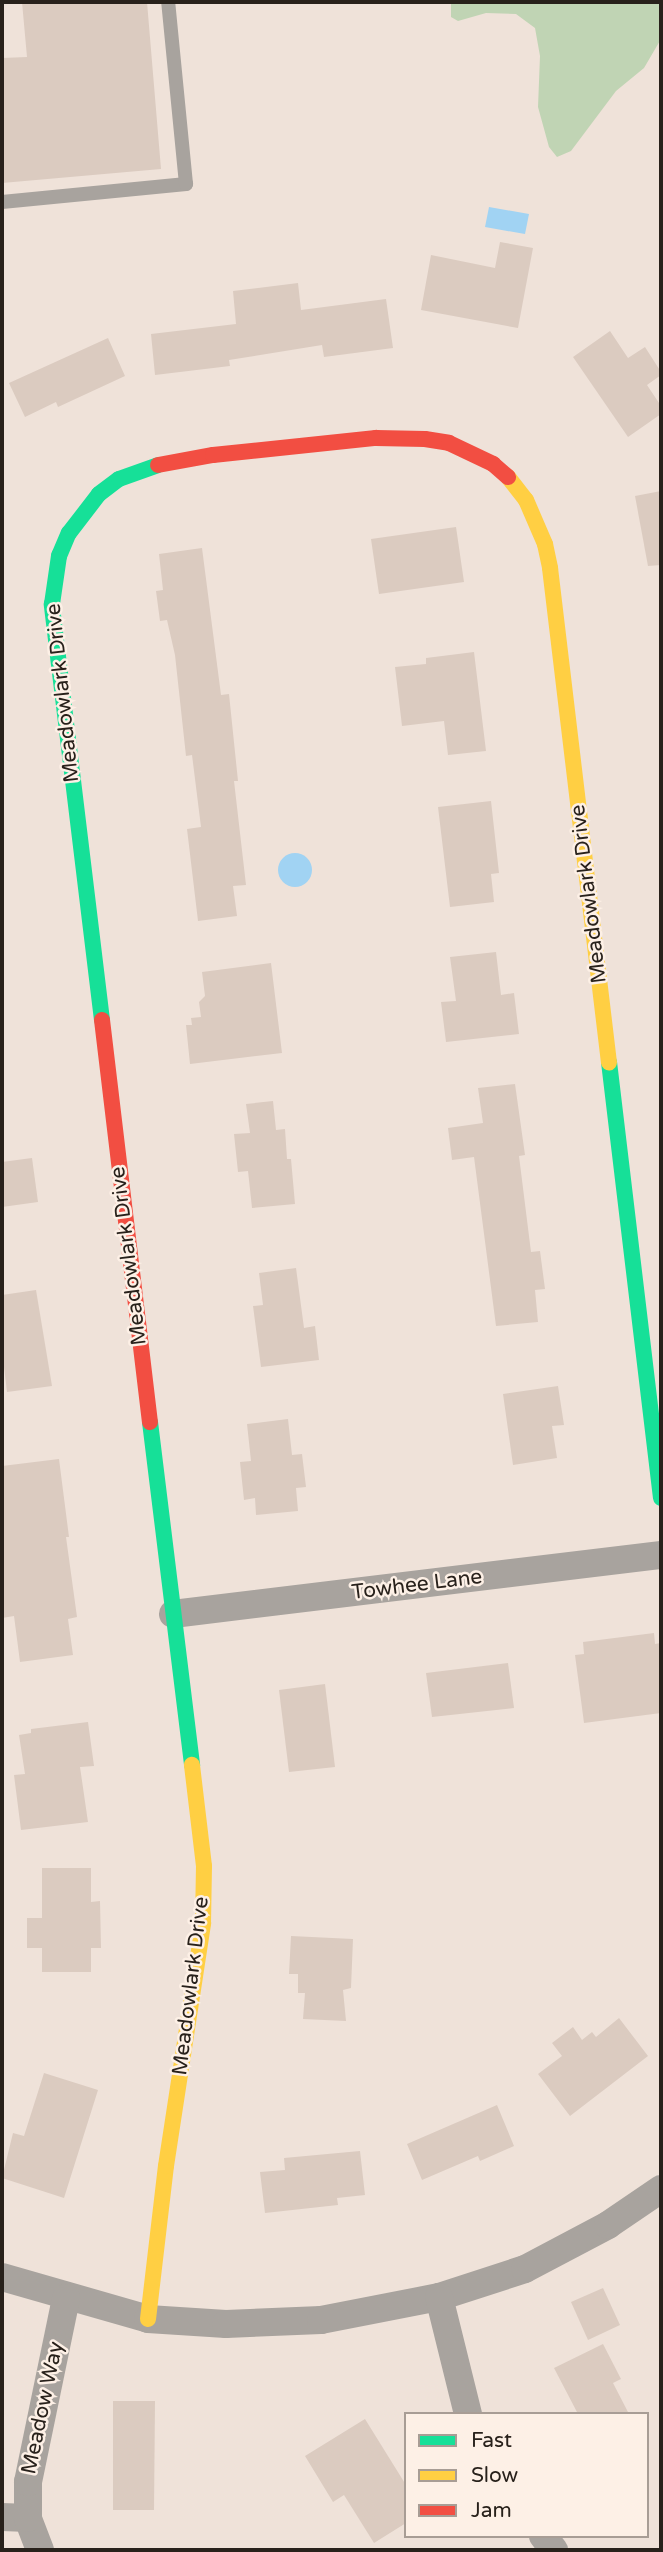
<!DOCTYPE html>
<style>
body{margin:0}
#map{position:relative;width:663px;height:2552px;overflow:hidden;background:#efe2d9;font-family:"Varela Round",sans-serif}
div>[style]{position:absolute}
.green>*{inset:0;background:#c0d4b4}
.water>*{inset:0;background:#a1d3f3}
.round{border-radius:50%}
.building>*{inset:0;background:#dbcbc0}
.lane>*{height:14px;margin:-7px;padding:0 7px;transform-origin:7px;border-radius:7px;background:#a8a39e}
.street>*{height:28px;margin:-14px;padding:0 14px;transform-origin:14px;border-radius:14px;background:#a8a39e}
.fast>*{height:16px;margin:-8px;padding:0 8px;transform-origin:8px;border-radius:8px;background:#16e098}
.slow>*{height:16px;margin:-8px;padding:0 8px;transform-origin:8px;border-radius:8px;background:#ffcf43}
.jam>*{height:16px;margin:-8px;padding:0 8px;transform-origin:8px;border-radius:8px;background:#f24e42}
span{translate:-50% -50%;white-space:nowrap;text-align:center;line-height:1.15;-webkit-text-stroke:5px #fdf0e6;paint-order:stroke}
.street-label{font-size:21px;color:#28211b}
.frame{position:absolute;inset:0;border:4px solid #28211b;pointer-events:none}
.legend{position:absolute;left:404px;top:2412px;width:245px;height:126px;box-sizing:border-box;background:#fdf0e6;border:2px solid #a89d95;margin:0;padding:9px 12px;list-style:none;font-size:21px;color:#28211b}
.legend li{display:flex;align-items:center;gap:14px;height:35px}
.legend b{width:35px;border:2px solid #a89d95}
</style>
<div id="map">
<div class="green">
<i style="clip-path:polygon(451px 2px,661px 2px,661px 39px,644px 68px,616px 91px,571px 151px,557px 157px,549px 147px,538px 107px,540px 56px,535px 28px,516px 14px,486px 13px,458px 21px,451px 17px)"></i>
</div>
<div class="water">
<i style="clip-path:polygon(489px 207px,529px 214px,525px 234px,485px 227px)"></i>
<i class="round" style="left:278px;top:853px;width:34px;height:34px"></i>
</div>
<div class="building">
<i style="clip-path:polygon(22px 2px,147px 2px,161px 169px,2px 183px,2px 58px,27px 57px)"></i>
<i style="clip-path:polygon(500px 242px,533px 248px,518px 328px,421px 310px,431px 255px,495px 268px)"></i>
<i style="clip-path:polygon(298px 283px,301px 310px,386px 299px,393px 348px,324px 357px,322px 345px,229px 360px,230px 366px,155px 375px,151px 334px,236px 324px,233px 291px)"></i>
<i style="clip-path:polygon(610px 331px,628px 358px,645px 347px,661px 372px,661px 375px,647px 385px,661px 406px,661px 414px,628px 437px,573px 357px)"></i>
<i style="clip-path:polygon(108px 338px,125px 376px,58px 407px,56px 402px,25px 417px,9px 383px)"></i>
<i style="clip-path:polygon(661px 491px,661px 565px,648px 566px,635px 496px)"></i>
<i style="clip-path:polygon(456px 527px,464px 582px,379px 594px,371px 539px)"></i>
<i style="clip-path:polygon(202px 548px,221px 695px,229px 694px,238px 781px,234px 781px,246px 885px,233px 886px,237px 916px,198px 921px,187px 829px,201px 827px,192px 755px,186px 756px,175px 655px,167px 620px,160px 621px,156px 591px,163px 590px,159px 554px)"></i>
<i style="clip-path:polygon(474px 652px,486px 751px,448px 755px,444px 721px,402px 726px,395px 667px,426px 664px,426px 658px)"></i>
<i style="clip-path:polygon(491px 801px,499px 873px,491px 874px,494px 902px,450px 907px,438px 807px)"></i>
<i style="clip-path:polygon(496px 952px,501px 995px,514px 993px,519px 1034px,446px 1042px,441px 1002px,456px 1001px,450px 957px)"></i>
<i style="clip-path:polygon(271px 963px,282px 1053px,190px 1064px,186px 1025px,192px 1025px,191px 1018px,201px 1017px,199px 1002px,205px 996px,202px 972px)"></i>
<i style="clip-path:polygon(515px 1084px,525px 1155px,519px 1156px,531px 1252px,540px 1251px,545px 1289px,535px 1290px,538px 1322px,496px 1326px,474px 1157px,452px 1160px,448px 1128px,483px 1123px,478px 1088px)"></i>
<i style="clip-path:polygon(273px 1101px,276px 1130px,285px 1129px,287px 1159px,291px 1159px,295px 1204px,252px 1208px,248px 1171px,238px 1172px,234px 1134px,250px 1133px,246px 1104px)"></i>
<i style="clip-path:polygon(32px 1158px,38px 1202px,2px 1207px,2px 1162px)"></i>
<i style="clip-path:polygon(296px 1268px,304px 1328px,315px 1326px,319px 1360px,261px 1367px,253px 1306px,263px 1305px,259px 1273px)"></i>
<i style="clip-path:polygon(36px 1290px,52px 1386px,7px 1392px,2px 1350px,2px 1295px)"></i>
<i style="clip-path:polygon(558px 1386px,564px 1425px,552px 1426px,557px 1458px,513px 1465px,503px 1394px)"></i>
<i style="clip-path:polygon(288px 1419px,292px 1455px,302px 1454px,306px 1487px,296px 1488px,298px 1511px,256px 1515px,255px 1498px,244px 1500px,240px 1462px,251px 1461px,247px 1424px)"></i>
<i style="clip-path:polygon(59px 1459px,69px 1537px,66px 1537px,77px 1617px,68px 1619px,73px 1655px,20px 1662px,14px 1616px,2px 1618px,2px 1466px)"></i>
<i style="clip-path:polygon(654px 1633px,655px 1644px,661px 1643px,661px 1713px,584px 1723px,575px 1655px,584px 1654px,583px 1642px)"></i>
<i style="clip-path:polygon(508px 1663px,514px 1708px,432px 1717px,426px 1673px)"></i>
<i style="clip-path:polygon(325px 1684px,335px 1767px,289px 1772px,279px 1690px)"></i>
<i style="clip-path:polygon(88px 1722px,94px 1766px,80px 1767px,88px 1822px,21px 1830px,14px 1775px,25px 1774px,19px 1735px,31px 1733px,31px 1729px)"></i>
<i style="clip-path:polygon(42px 1868px,91px 1868px,91px 1902px,100px 1901px,101px 1948px,91px 1948px,91px 1972px,42px 1972px,42px 1948px,27px 1948px,27px 1918px,42px 1918px)"></i>
<i style="clip-path:polygon(291px 1936px,353px 1939px,351px 1988px,343px 1990px,346px 2021px,303px 2019px,305px 1993px,298px 1993px,298px 1974px,289px 1974px)"></i>
<i style="clip-path:polygon(619px 2018px,648px 2056px,570px 2116px,538px 2074px,562px 2056px,552px 2043px,573px 2027px,582px 2040px,592px 2032px,596px 2037px)"></i>
<i style="clip-path:polygon(44px 2073px,98px 2090px,64px 2198px,2px 2178px,13px 2133px,24px 2136px)"></i>
<i style="clip-path:polygon(497px 2105px,514px 2146px,480px 2161px,478px 2156px,422px 2180px,407px 2144px)"></i>
<i style="clip-path:polygon(360px 2151px,365px 2195px,337px 2198px,338px 2205px,265px 2213px,260px 2172px,285px 2170px,284px 2158px)"></i>
<i style="clip-path:polygon(603px 2288px,620px 2325px,588px 2340px,571px 2302px)"></i>
<i style="clip-path:polygon(603px 2344px,621px 2379px,613px 2383px,629px 2414px,578px 2414px,554px 2368px)"></i>
<i style="clip-path:polygon(113px 2401px,155px 2401px,154px 2510px,113px 2510px)"></i>
<i style="clip-path:polygon(365px 2419px,406px 2485px,406px 2523px,374px 2543px,344px 2495px,333px 2502px,305px 2456px)"></i>
</div>
<div class="lane">
<i style="left:2px;top:202px;width:185px;rotate:-5.6deg"></i>
<i style="left:186px;top:184px;width:183px;rotate:-95.6deg"></i>
</div>
<div class="street">
<i style="left:173px;top:1614px;width:492px;rotate:-6.9deg"></i>
<i style="left:2px;top:2277px;width:152px;rotate:16deg"></i>
<i style="left:148px;top:2319px;width:78px;rotate:3.7deg"></i>
<i style="left:226px;top:2324px;width:95px;rotate:-2.4deg"></i>
<i style="left:321px;top:2320px;width:120px;rotate:-11deg"></i>
<i style="left:439px;top:2297px;width:90px;rotate:-18deg"></i>
<i style="left:525px;top:2269px;width:94px;rotate:-27.9deg"></i>
<i style="left:608px;top:2225px;width:64px;rotate:-34.2deg"></i>
<i style="left:439px;top:2297px;width:121px;rotate:76.1deg"></i>
<i style="left:2px;top:2517px;width:26px;rotate:2deg"></i>
<i style="left:543px;top:2536px;width:18px;rotate:52deg"></i>
<i style="left:40px;top:2550px;width:34px;rotate:-111deg"></i>
<i style="left:28px;top:2518px;width:36px;rotate:-90deg"></i>
<i style="left:28px;top:2482px;width:188px;rotate:-78.3deg"></i>
</div>
<div class="fast">
<i style="left:102px;top:1020px;width:419px;rotate:-96.9deg"></i>
<i style="left:52px;top:604px;width:49px;rotate:-81.7deg"></i>
<i style="left:59px;top:556px;width:25px;rotate:-67deg"></i>
<i style="left:69px;top:533px;width:49px;rotate:-52.4deg"></i>
<i style="left:99px;top:494px;width:25px;rotate:-37deg"></i>
<i style="left:119px;top:479px;width:41px;rotate:-19.7deg"></i>
<i style="left:609px;top:1062px;width:439px;rotate:83.2deg"></i>
<i style="left:150px;top:1422px;width:346px;rotate:83deg"></i>
</div>
<div class="slow">
<i style="left:508px;top:477px;width:29px;rotate:52deg"></i>
<i style="left:526px;top:500px;width:48px;rotate:66.6deg"></i>
<i style="left:545px;top:544px;width:25px;rotate:78deg"></i>
<i style="left:550px;top:568px;width:498px;rotate:83.2deg"></i>
<i style="left:148px;top:2319px;width:154px;rotate:-83.3deg"></i>
<i style="left:166px;top:2166px;width:246px;rotate:-81.3deg"></i>
<i style="left:203px;top:1923px;width:57px;rotate:-89deg"></i>
<i style="left:204px;top:1866px;width:102px;rotate:-96.8deg"></i>
</div>
<div class="jam">
<i style="left:158px;top:465px;width:56px;rotate:-10.3deg"></i>
<i style="left:213px;top:455px;width:164px;rotate:-6deg"></i>
<i style="left:376px;top:438px;width:49px;rotate:1.2deg"></i>
<i style="left:425px;top:439px;width:24px;rotate:9deg"></i>
<i style="left:449px;top:443px;width:49px;rotate:25.5deg"></i>
<i style="left:493px;top:464px;width:20px;rotate:41deg"></i>
<i style="left:102px;top:1020px;width:405px;rotate:83.2deg"></i>
</div>
<div class="street-label">
<span style="left:63px;top:693px;rotate:-96deg">Meadowlark Drive</span>
<span style="left:589px;top:894px;rotate:-97deg">Meadowlark Drive</span>
<span style="left:129px;top:1256px;rotate:-97deg">Meadowlark Drive</span>
<span style="left:417px;top:1585px;rotate:-7deg">Towhee Lane</span>
<span style="left:191px;top:1986px;rotate:-83deg">Meadowlark Drive</span>
<span style="left:43px;top:2408px;rotate:-78deg">Meadow Way</span>
</div>
<div class="frame"></div>
<ul class="legend">
<li><b style="height:9px;background:#16e098"></b>Fast</li>
<li><b style="height:9px;background:#ffcf43"></b>Slow</li>
<li><b style="height:9px;background:#f24e42"></b>Jam</li>
</ul>
</div>
